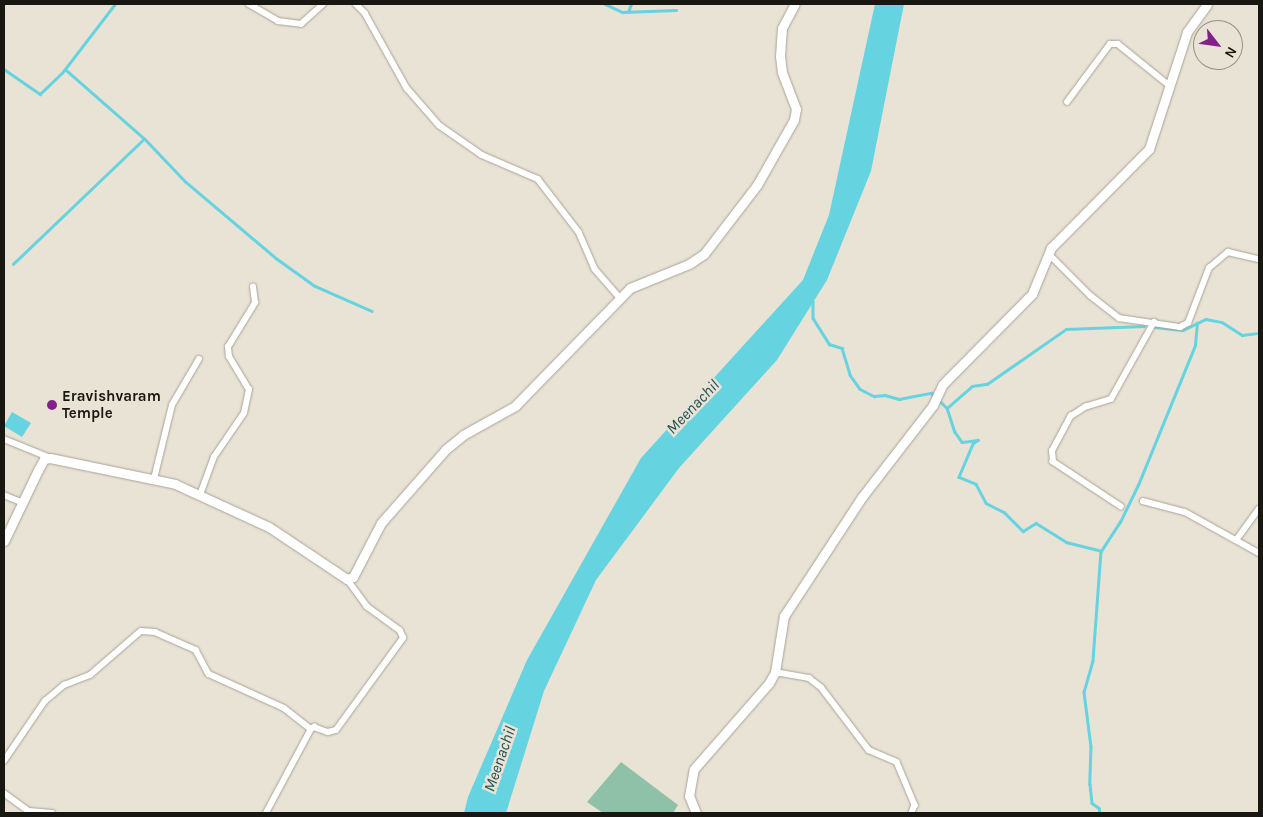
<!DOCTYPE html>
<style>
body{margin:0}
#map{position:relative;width:1263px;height:817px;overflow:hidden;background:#e9e3d5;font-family:Karla,sans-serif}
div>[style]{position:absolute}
.green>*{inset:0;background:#8fc0a8}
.water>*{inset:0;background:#65d3e0}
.stream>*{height:2.5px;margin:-1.25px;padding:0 1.25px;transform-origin:1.25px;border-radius:1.25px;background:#65d3e0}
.roads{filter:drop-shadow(0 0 1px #a8a396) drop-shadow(0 0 1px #a8a396)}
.minor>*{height:5.5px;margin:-2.75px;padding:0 2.75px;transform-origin:2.75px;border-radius:2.75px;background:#fff}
.secondary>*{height:9px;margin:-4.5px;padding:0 4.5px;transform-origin:4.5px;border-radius:4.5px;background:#fff}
.dots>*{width:14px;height:14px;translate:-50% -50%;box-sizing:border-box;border:2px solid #e9e3d5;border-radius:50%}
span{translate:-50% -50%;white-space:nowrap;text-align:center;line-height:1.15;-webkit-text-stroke:5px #e9e3d5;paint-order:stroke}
.poi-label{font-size:15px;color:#191712;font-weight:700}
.left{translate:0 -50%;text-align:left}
.water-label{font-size:16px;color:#1e4f55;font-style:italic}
.frame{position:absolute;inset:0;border:5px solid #191712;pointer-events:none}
.north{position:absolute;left:1193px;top:20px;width:50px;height:50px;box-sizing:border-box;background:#e9e3d5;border:1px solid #969187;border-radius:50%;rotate:120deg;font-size:14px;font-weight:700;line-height:20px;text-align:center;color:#191712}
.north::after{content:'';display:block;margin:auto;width:18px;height:22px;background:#83218b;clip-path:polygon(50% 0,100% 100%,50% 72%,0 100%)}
</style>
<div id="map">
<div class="green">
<i style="clip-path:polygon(621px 762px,678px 805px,673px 813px,603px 813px,587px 802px)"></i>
</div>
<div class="water">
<i style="clip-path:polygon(875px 4px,904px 4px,871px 171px,827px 280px,777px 360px,679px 468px,596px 580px,544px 691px,506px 813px,464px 813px,468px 797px,527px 660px,641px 458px,803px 280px,829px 215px)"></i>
<i style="clip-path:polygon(12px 412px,31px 423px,22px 437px,4px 426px)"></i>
</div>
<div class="stream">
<i style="left:605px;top:4px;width:19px;rotate:25deg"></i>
<i style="left:622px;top:12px;width:54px;rotate:-2.1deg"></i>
<i style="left:628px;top:12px;width:9px;rotate:-69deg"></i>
<i style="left:4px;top:69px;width:44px;rotate:34.8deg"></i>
<i style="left:40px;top:94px;width:30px;rotate:-44deg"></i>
<i style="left:62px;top:73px;width:87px;rotate:-52.5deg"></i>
<i style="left:65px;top:69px;width:106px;rotate:41.2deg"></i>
<i style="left:145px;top:139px;width:59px;rotate:46.4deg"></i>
<i style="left:186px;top:182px;width:118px;rotate:40.2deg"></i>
<i style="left:276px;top:258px;width:48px;rotate:35.7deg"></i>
<i style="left:315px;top:286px;width:62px;rotate:23.7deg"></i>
<i style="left:13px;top:264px;width:181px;rotate:-43.7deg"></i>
<i style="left:813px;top:301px;width:17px;rotate:90deg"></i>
<i style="left:813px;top:318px;width:31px;rotate:58deg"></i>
<i style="left:829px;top:344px;width:14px;rotate:17deg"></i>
<i style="left:842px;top:348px;width:28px;rotate:73deg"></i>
<i style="left:850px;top:375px;width:17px;rotate:54deg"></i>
<i style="left:860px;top:389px;width:16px;rotate:27deg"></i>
<i style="left:874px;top:396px;width:11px;rotate:-5deg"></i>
<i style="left:885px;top:395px;width:15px;rotate:16deg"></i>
<i style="left:899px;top:399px;width:33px;rotate:-11deg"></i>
<i style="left:931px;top:393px;width:4px;rotate:45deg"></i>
<i style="left:1155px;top:327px;width:28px;rotate:6deg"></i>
<i style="left:1183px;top:330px;width:25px;rotate:-26deg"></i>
<i style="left:1206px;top:319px;width:16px;rotate:11deg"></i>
<i style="left:1222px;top:322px;width:24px;rotate:33deg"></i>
<i style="left:1242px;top:335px;width:17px;rotate:-7deg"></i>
<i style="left:938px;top:399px;width:13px;rotate:45deg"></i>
<i style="left:947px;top:408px;width:25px;rotate:72deg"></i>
<i style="left:955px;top:432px;width:12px;rotate:55deg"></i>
<i style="left:962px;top:442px;width:16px;rotate:-7deg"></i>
<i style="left:978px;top:440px;width:6px;rotate:141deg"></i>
<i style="left:973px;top:444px;width:36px;rotate:113deg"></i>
<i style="left:959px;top:477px;width:18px;rotate:22deg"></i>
<i style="left:976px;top:484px;width:21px;rotate:62deg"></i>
<i style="left:986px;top:503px;width:20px;rotate:27deg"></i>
<i style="left:1004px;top:512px;width:27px;rotate:45deg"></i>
<i style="left:1023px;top:531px;width:15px;rotate:-32deg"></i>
<i style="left:1036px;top:523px;width:36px;rotate:32deg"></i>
<i style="left:1066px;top:542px;width:36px;rotate:14deg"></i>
<i style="left:1101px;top:551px;width:110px;rotate:94.2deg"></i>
<i style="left:1093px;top:661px;width:32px;rotate:106deg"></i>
<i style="left:1084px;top:692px;width:55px;rotate:82.7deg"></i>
<i style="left:1091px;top:747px;width:37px;rotate:92deg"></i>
<i style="left:1090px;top:784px;width:19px;rotate:84deg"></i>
<i style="left:1092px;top:803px;width:9px;rotate:36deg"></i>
<i style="left:1099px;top:808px;width:5px;rotate:79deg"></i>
<i style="left:947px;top:408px;width:33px;rotate:-41deg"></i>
<i style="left:972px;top:386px;width:15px;rotate:-8deg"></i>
<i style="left:987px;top:384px;width:96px;rotate:-34.8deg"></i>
<i style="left:1066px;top:329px;width:78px;rotate:-2.2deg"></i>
<i style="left:1101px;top:551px;width:35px;rotate:-57deg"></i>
<i style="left:1120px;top:522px;width:41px;rotate:-64.1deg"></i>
<i style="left:1138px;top:485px;width:151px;rotate:-67.8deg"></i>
<i style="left:1195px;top:345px;width:22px;rotate:-85deg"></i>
</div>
<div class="roads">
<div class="minor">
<i style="left:249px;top:4px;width:34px;rotate:30deg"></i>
<i style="left:278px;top:21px;width:23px;rotate:7deg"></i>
<i style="left:301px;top:24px;width:30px;rotate:-42deg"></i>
<i style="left:356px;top:4px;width:13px;rotate:45deg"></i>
<i style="left:365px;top:13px;width:86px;rotate:60.8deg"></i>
<i style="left:407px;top:88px;width:49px;rotate:49.1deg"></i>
<i style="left:439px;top:125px;width:52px;rotate:34.9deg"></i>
<i style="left:482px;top:155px;width:61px;rotate:23.2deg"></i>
<i style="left:538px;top:179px;width:67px;rotate:52.3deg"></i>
<i style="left:579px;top:232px;width:40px;rotate:66.6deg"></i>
<i style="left:595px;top:269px;width:37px;rotate:49deg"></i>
<i style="left:1067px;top:102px;width:72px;rotate:-53.4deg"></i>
<i style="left:1110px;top:44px;width:8px"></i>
<i style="left:1118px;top:44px;width:65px;rotate:38.8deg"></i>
<i style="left:1049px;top:254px;width:59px;rotate:45deg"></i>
<i style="left:1091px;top:296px;width:36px;rotate:38deg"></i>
<i style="left:1119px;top:318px;width:62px;rotate:8.4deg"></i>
<i style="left:1180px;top:327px;width:9px;rotate:-27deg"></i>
<i style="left:1188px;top:323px;width:59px;rotate:-69.1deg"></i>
<i style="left:1209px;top:268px;width:25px;rotate:-40deg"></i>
<i style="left:1228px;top:252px;width:32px;rotate:13deg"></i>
<i style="left:4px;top:439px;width:48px;rotate:22.2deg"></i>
<i style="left:154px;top:479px;width:76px;rotate:-76.3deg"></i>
<i style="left:172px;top:405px;width:53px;rotate:-59.6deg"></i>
<i style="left:4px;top:495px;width:22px;rotate:22deg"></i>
<i style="left:200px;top:495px;width:40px;rotate:-69.8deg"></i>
<i style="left:214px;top:457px;width:53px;rotate:-55.7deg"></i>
<i style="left:244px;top:413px;width:24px;rotate:-78deg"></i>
<i style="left:249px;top:390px;width:39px;rotate:-121deg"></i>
<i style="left:229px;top:357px;width:10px;rotate:-96deg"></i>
<i style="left:228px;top:347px;width:52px;rotate:-58.5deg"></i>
<i style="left:255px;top:303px;width:16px;rotate:-97deg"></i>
<i style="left:1143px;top:501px;width:43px;rotate:14.7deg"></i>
<i style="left:1185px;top:512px;width:85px;rotate:29deg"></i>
<i style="left:1121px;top:507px;width:82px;rotate:-146.5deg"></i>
<i style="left:1053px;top:462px;width:11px;rotate:-95deg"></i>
<i style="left:1052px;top:451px;width:40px;rotate:-62deg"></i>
<i style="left:1071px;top:416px;width:17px;rotate:-33deg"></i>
<i style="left:1085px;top:407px;width:27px;rotate:-17deg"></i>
<i style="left:1111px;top:399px;width:88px;rotate:-60.8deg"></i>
<i style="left:1237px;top:539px;width:37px;rotate:-54deg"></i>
<i style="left:775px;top:672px;width:35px;rotate:10deg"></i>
<i style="left:809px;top:678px;width:15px;rotate:37deg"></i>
<i style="left:821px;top:687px;width:79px;rotate:52.7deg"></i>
<i style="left:869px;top:750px;width:30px;rotate:23deg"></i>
<i style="left:897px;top:762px;width:47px;rotate:67.3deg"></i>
<i style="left:915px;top:805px;width:9px;rotate:111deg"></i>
<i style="left:4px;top:761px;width:73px;rotate:-55.7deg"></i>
<i style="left:45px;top:701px;width:25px;rotate:-40deg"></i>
<i style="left:64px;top:685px;width:28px;rotate:-21deg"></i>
<i style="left:90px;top:675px;width:67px;rotate:-40.8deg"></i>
<i style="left:141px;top:631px;width:14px;rotate:4deg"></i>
<i style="left:155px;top:632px;width:45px;rotate:23.7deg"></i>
<i style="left:196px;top:650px;width:27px;rotate:62deg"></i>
<i style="left:209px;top:674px;width:82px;rotate:24.4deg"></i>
<i style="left:284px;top:708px;width:34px;rotate:38deg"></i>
<i style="left:4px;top:793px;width:31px;rotate:36deg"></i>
<i style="left:29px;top:811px;width:23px;rotate:5deg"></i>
<i style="left:266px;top:813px;width:95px;rotate:-61.8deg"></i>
<i style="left:311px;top:729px;width:4px;rotate:-34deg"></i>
<i style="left:314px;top:727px;width:15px;rotate:20deg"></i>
<i style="left:328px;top:732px;width:8px;rotate:-14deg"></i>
<i style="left:336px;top:730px;width:114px;rotate:-53.9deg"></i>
<i style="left:403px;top:638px;width:8px;rotate:-113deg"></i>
<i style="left:400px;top:631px;width:41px;rotate:-144deg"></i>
<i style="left:367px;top:607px;width:34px;rotate:-126deg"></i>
</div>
<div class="secondary">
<i style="left:4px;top:541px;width:79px;rotate:-64.4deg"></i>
<i style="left:38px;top:470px;width:13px;rotate:-61deg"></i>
<i style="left:44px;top:459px;width:6px;rotate:-9deg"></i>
<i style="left:50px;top:458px;width:128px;rotate:11.7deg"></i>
<i style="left:175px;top:484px;width:103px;rotate:24.6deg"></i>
<i style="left:269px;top:527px;width:94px;rotate:33.7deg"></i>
<i style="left:347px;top:579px;width:6px;rotate:-18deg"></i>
<i style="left:353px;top:577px;width:61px;rotate:-62.6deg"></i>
<i style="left:381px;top:523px;width:98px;rotate:-48.7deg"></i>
<i style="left:446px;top:449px;width:22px;rotate:-39deg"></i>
<i style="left:463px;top:435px;width:60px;rotate:-29.1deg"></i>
<i style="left:515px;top:406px;width:165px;rotate:-45.7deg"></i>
<i style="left:630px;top:288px;width:64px;rotate:-22.1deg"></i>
<i style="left:689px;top:264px;width:18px;rotate:-34deg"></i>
<i style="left:704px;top:254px;width:87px;rotate:-52.5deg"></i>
<i style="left:757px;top:185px;width:75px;rotate:-60.4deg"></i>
<i style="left:794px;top:120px;width:11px;rotate:-80deg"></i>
<i style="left:796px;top:109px;width:40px;rotate:-111deg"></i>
<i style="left:782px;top:72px;width:16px;rotate:-97deg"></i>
<i style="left:780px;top:56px;width:28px;rotate:-86deg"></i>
<i style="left:782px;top:28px;width:27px;rotate:-62deg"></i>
<i style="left:696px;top:813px;width:18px;rotate:-112deg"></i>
<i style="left:689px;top:796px;width:27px;rotate:-80deg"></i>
<i style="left:694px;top:769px;width:114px;rotate:-48.9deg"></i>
<i style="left:769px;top:683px;width:13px;rotate:-61deg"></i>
<i style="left:775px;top:672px;width:57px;rotate:-80.9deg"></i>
<i style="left:784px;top:616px;width:142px;rotate:-56.8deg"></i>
<i style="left:862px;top:497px;width:116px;rotate:-52.3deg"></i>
<i style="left:933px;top:405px;width:23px;rotate:-65deg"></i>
<i style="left:943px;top:384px;width:127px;rotate:-45.3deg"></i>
<i style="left:1032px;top:294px;width:50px;rotate:-67.6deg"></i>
<i style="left:1051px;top:248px;width:139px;rotate:-45.3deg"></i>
<i style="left:1149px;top:149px;width:123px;rotate:-72deg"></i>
<i style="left:1187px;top:32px;width:34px;rotate:-54deg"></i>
</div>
</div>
<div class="dots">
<i style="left:52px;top:405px;background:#83218b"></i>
</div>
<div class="poi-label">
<span class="left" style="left:62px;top:405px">Eravishvaram<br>Temple</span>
</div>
<div class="water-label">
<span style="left:693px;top:407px;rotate:-46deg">Meenachil</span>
<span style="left:500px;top:759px;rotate:-71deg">Meenachil</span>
</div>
<div class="frame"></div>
<div class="north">N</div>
</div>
